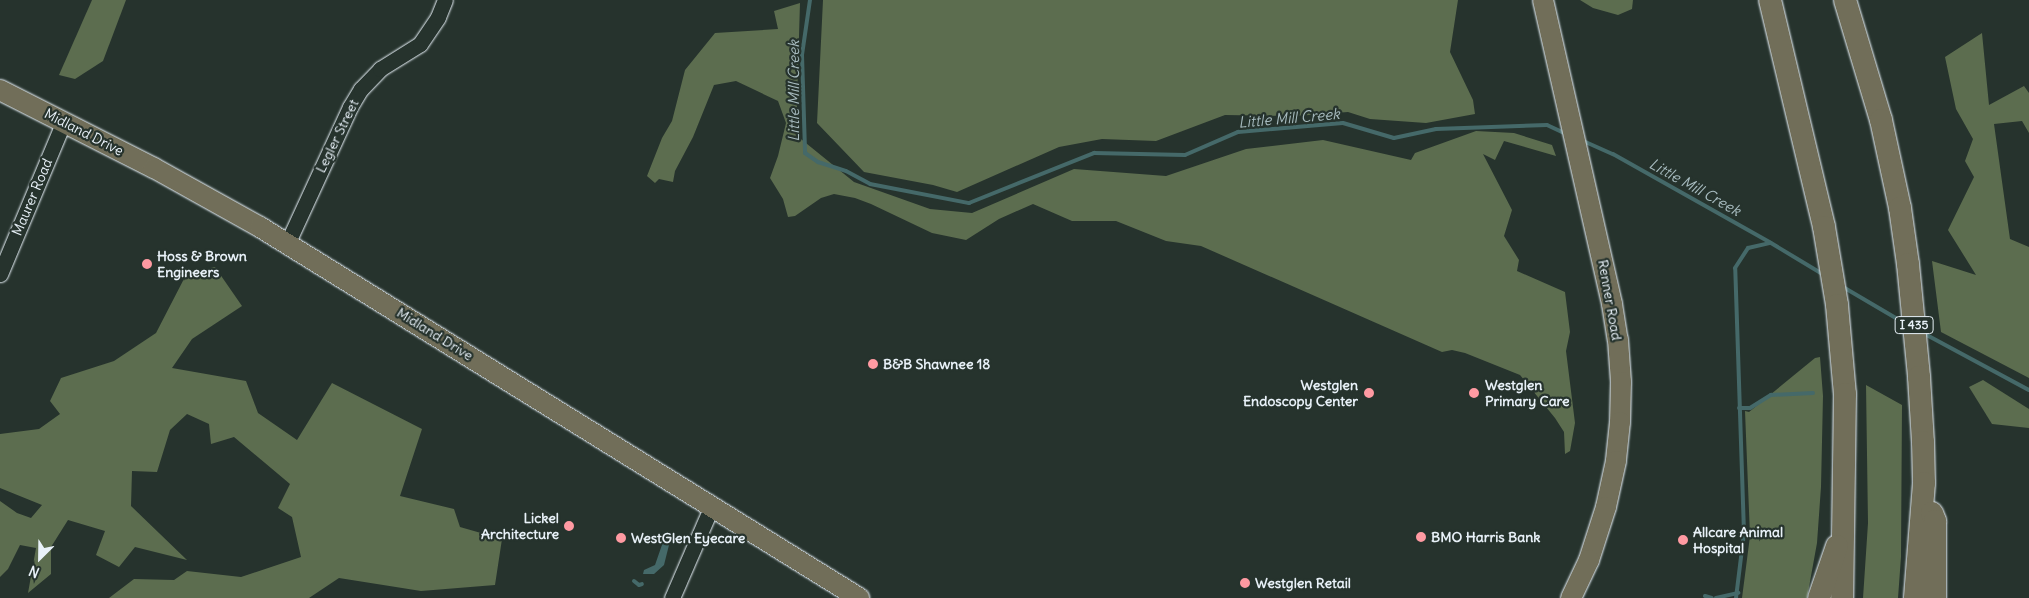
<!DOCTYPE html>
<style>
body{margin:0}
#map{position:relative;width:2029px;height:598px;overflow:hidden;background:#26332d;font-family:Delius,sans-serif}
div>[style]{position:absolute}
.green>*{inset:0;background:#5c6d4f}
.water>*{inset:0;background:#456969}
.stream>*{height:4px;margin:-2px;padding:0 2px;transform-origin:2px;border-radius:2px;background:#456969}
.roads{filter:drop-shadow(0 0 1px #e8f1f8) drop-shadow(0 0 1px #e8f1f8)}
.minor>*{height:15px;margin:-7.5px;padding:0 7.5px;transform-origin:7.5px;border-radius:7.5px;background:#26332d}
.major>*{height:20px;margin:-10px;padding:0 10px;transform-origin:10px;border-radius:10px;background:#716e59}
.highway>*{height:22px;margin:-11px;padding:0 11px;transform-origin:11px;border-radius:11px;background:#716e59}
.dots>*{width:14px;height:14px;translate:-50% -50%;box-sizing:border-box;border:2px solid #26332d;border-radius:50%}
span{translate:-50% -50%;white-space:nowrap;text-align:center;line-height:1.15;-webkit-text-stroke:4.5px #26332d;paint-order:stroke}
.shield-label span{padding:1px 4px;background:#26332d;border:1px solid;border-radius:4px;-webkit-text-stroke-width:0}
.shield-label{font-size:12px;color:#e8f1f8;font-weight:700}
.street-label{font-size:14px;color:#e8f1f8}
.poi-label{font-size:14px;color:#e8f1f8;font-weight:700}
.left{translate:0 -50%;text-align:left}
.right{translate:-100% -50%;text-align:right}
.water-label{font-size:15px;color:#a7bbbf;font-style:italic}
.north{position:absolute;left:15px;top:533px;width:50px;height:50px;-webkit-text-stroke:4px #26332d;paint-order:stroke;rotate:203deg;font-size:14px;font-weight:700;line-height:20px;text-align:center;color:#e8f1f8}
.north::after{content:'';display:block;margin:auto;width:18px;height:22px;background:#e8f1f8;clip-path:polygon(50% 0,100% 100%,50% 72%,0 100%)}
</style>
<div id="map">
<div class="green">
<i style="clip-path:polygon(92px 0,126px 0,103px 61px,75px 79px,59px 75px)"></i>
<i style="clip-path:polygon(823px 0,1458px 0,1450px 52px,1473px 100px,1475px 114px,1426px 123px,1370px 119px,1348px 112px,1296px 116px,1225px 115px,1156px 141px,1102px 139px,1059px 147px,957px 192px,933px 185px,864px 172px,817px 123px)"></i>
<i style="clip-path:polygon(1580px 0,1633px 0,1632px 9px,1618px 15px,1593px 8px)"></i>
<i style="clip-path:polygon(800px 3px,796px 135px,854px 182px,930px 209px,972px 213px,1074px 169px,1166px 176px,1246px 149px,1323px 140px,1411px 160px,1415px 153px,1476px 131px,1514px 133px,1552px 145px,1556px 156px,1504px 141px,1495px 160px,1483px 154px,1512px 210px,1504px 236px,1519px 260px,1517px 271px,1565px 292px,1570px 332px,1566px 351px,1575px 423px,1570px 451px,1565px 454px,1564px 432px,1555px 418px,1520px 375px,1465px 353px,1452px 350px,1442px 352px,1201px 246px,1166px 241px,1116px 221px,1072px 221px,1033px 204px,999px 219px,966px 240px,932px 233px,871px 204px,855px 198px,834px 194px,821px 198px,795px 216px,788px 217px,783px 199px,770px 178px,778px 156px,786px 123px,778px 101px,736px 81px,714px 85px,693px 137px,675px 171px,673px 182px,659px 179px,655px 183px,647px 176px,662px 138px,672px 121px,685px 70px,715px 33px,778px 29px,774px 11px)"></i>
<i style="clip-path:polygon(1982px 33px,1989px 105px,2024px 86px,2029px 93px,2029px 133px,2022px 121px,1994px 124px,2010px 239px,2029px 247px,2029px 378px,1941px 332px,1932px 261px,1976px 275px,1948px 230px,1974px 177px,1965px 161px,1973px 139px,1956px 109px,1945px 57px)"></i>
<i style="clip-path:polygon(215px 267px,242px 306px,192px 339px,172px 368px,246px 381px,258px 413px,297px 440px,332px 383px,422px 429px,400px 496px,454px 509px,460px 527px,502px 539px,495px 585px,421px 591px,339px 578px,309px 598px,109px 598px,134px 579px,174px 580px,187px 571px,241px 577px,301px 557px,292px 517px,278px 508px,290px 484px,234px 437px,211px 444px,209px 424px,187px 414px,170px 430px,157px 472px,132px 471px,131px 506px,187px 560px,135px 547px,119px 567px,96px 555px,105px 531px,68px 520px,51px 547px,51px 574px,28px 593px,36px 548px,20px 545px,8px 569px,0 577px,0 501px,17px 513px,31px 518px,42px 505px,0 488px,0 434px,39px 429px,60px 414px,50px 401px,61px 378px,114px 361px,156px 333px,187px 273px)"></i>
<i style="clip-path:polygon(1820px 357px,1823px 396px,1821px 487px,1817px 543px,1807px 598px,1742px 598px,1750px 536px,1745px 411px,1749px 412px,1815px 358px)"></i>
<i style="clip-path:polygon(1983px 380px,2029px 409px,2029px 428px,1992px 424px,1969px 387px)"></i>
<i style="clip-path:polygon(1866px 385px,1902px 405px,1901px 557px,1898px 598px,1863px 598px,1868px 523px)"></i>
</div>
<div class="water">
<i style="clip-path:polygon(664px 539px,669px 545px,664px 565px,654px 574px,643px 574px,644px 570px,655px 565px)"></i>
</div>
<div class="stream">
<i style="left:810px;top:0;width:56px;rotate:98.3deg"></i>
<i style="left:802px;top:55px;width:98px;rotate:88.2deg"></i>
<i style="left:805px;top:153px;width:16px;rotate:35deg"></i>
<i style="left:818px;top:162px;width:29px;rotate:18deg"></i>
<i style="left:846px;top:171px;width:27px;rotate:28deg"></i>
<i style="left:870px;top:184px;width:101px;rotate:10.9deg"></i>
<i style="left:969px;top:203px;width:135px;rotate:-21.8deg"></i>
<i style="left:1094px;top:153px;width:91px;rotate:1.3deg"></i>
<i style="left:1185px;top:155px;width:58px;rotate:-23.5deg"></i>
<i style="left:1238px;top:132px;width:105px;rotate:-4.9deg"></i>
<i style="left:1343px;top:123px;width:53px;rotate:16.4deg"></i>
<i style="left:1394px;top:138px;width:43px;rotate:-12.1deg"></i>
<i style="left:1436px;top:129px;width:111px;rotate:-2.1deg"></i>
<i style="left:1547px;top:125px;width:21px;rotate:25deg"></i>
<i style="left:1581px;top:140px;width:35px;rotate:24deg"></i>
<i style="left:1613px;top:154px;width:181px;rotate:29.4deg"></i>
<i style="left:1771px;top:243px;width:62px;rotate:31.1deg"></i>
<i style="left:1843px;top:287px;width:73px;rotate:30.4deg"></i>
<i style="left:1923px;top:333px;width:120px;rotate:28.3deg"></i>
<i style="left:1739px;top:408px;width:11px"></i>
<i style="left:1750px;top:408px;width:25px;rotate:-32deg"></i>
<i style="left:1771px;top:395px;width:42px;rotate:-2.7deg"></i>
<i style="left:634px;top:581px;width:6px;rotate:39deg"></i>
<i style="left:639px;top:585px;width:3px;rotate:-18deg"></i>
<i style="left:1705px;top:596px;width:7px;rotate:16deg"></i>
<i style="left:1716px;top:598px;width:23px;rotate:-13deg"></i>
<i style="left:1736px;top:598px;width:65px;rotate:-83deg"></i>
<i style="left:1744px;top:533px;width:265px;rotate:-91.9deg"></i>
<i style="left:1735px;top:268px;width:24px;rotate:-57deg"></i>
<i style="left:1748px;top:248px;width:23px;rotate:-13deg"></i>
</div>
<div class="roads">
<div class="minor">
<i style="left:287px;top:244px;width:151px;rotate:-65.3deg"></i>
<i style="left:350px;top:107px;width:21px;rotate:-59deg"></i>
<i style="left:361px;top:89px;width:28px;rotate:-46deg"></i>
<i style="left:380px;top:69px;width:47px;rotate:-32deg"></i>
<i style="left:420px;top:44px;width:32px;rotate:-56deg"></i>
<i style="left:438px;top:17px;width:18px;rotate:-68deg"></i>
<i style="left:0;top:274px;width:166px;rotate:-67.3deg"></i>
<i style="left:672px;top:598px;width:98px;rotate:-66.6deg"></i>
</div>
<div class="major">
<i style="left:1543px;top:0;width:312px;rotate:77.2deg"></i>
<i style="left:1612px;top:304px;width:36px;rotate:81deg"></i>
<i style="left:1618px;top:340px;width:42px;rotate:85.9deg"></i>
<i style="left:1621px;top:382px;width:40px;rotate:91.4deg"></i>
<i style="left:1620px;top:422px;width:39px;rotate:96deg"></i>
<i style="left:1616px;top:461px;width:47px;rotate:102.3deg"></i>
<i style="left:1606px;top:507px;width:56px;rotate:107.8deg"></i>
<i style="left:1589px;top:560px;width:42px;rotate:115.3deg"></i>
<i style="left:0;top:90px;width:173px;rotate:26.9deg"></i>
<i style="left:154px;top:168px;width:121px;rotate:29.1deg"></i>
<i style="left:260px;top:227px;width:705px;rotate:31.77deg"></i>
</div>
<div class="highway">
<i style="left:1770px;top:0;width:233px;rotate:76.6deg"></i>
<i style="left:1824px;top:227px;width:79px;rotate:80.5deg"></i>
<i style="left:1837px;top:305px;width:89px;rotate:84.9deg"></i>
<i style="left:1845px;top:394px;width:204px;rotate:90.8deg"></i>
<i style="left:1845px;top:0;width:125px;rotate:73.3deg"></i>
<i style="left:1881px;top:120px;width:90px;rotate:77.8deg"></i>
<i style="left:1900px;top:208px;width:57px;rotate:81.9deg"></i>
<i style="left:1908px;top:264px;width:114px;rotate:84.4deg"></i>
<i style="left:1919px;top:377px;width:65px;rotate:86.5deg"></i>
<i style="left:1923px;top:442px;width:41px;rotate:88.6deg"></i>
<i style="left:1924px;top:483px;width:115px;rotate:94.5deg"></i>
<i style="left:1932px;top:513px;width:9px;rotate:69deg"></i>
<i style="left:1935px;top:521px;width:77px;rotate:90deg"></i>
<i style="left:1819px;top:598px;width:55px;rotate:-70.9deg"></i>
</div>
</div>
<div class="dots">
<i style="left:147px;top:264px;background:#ff9aa2"></i>
<i style="left:873px;top:364px;background:#ff9aa2"></i>
<i style="left:1369px;top:393px;background:#ff9aa2"></i>
<i style="left:1474px;top:393px;background:#ff9aa2"></i>
<i style="left:569px;top:526px;background:#ff9aa2"></i>
<i style="left:1421px;top:537px;background:#ff9aa2"></i>
<i style="left:621px;top:538px;background:#ff9aa2"></i>
<i style="left:1683px;top:540px;background:#ff9aa2"></i>
<i style="left:1245px;top:583px;background:#ff9aa2"></i>
</div>
<div class="shield-label">
<span style="left:1914px;top:325px">I 435</span>
</div>
<div class="street-label">
<span style="left:84px;top:132px;rotate:27deg">Midland Drive</span>
<span style="left:337px;top:136px;rotate:-64deg">Legler Street</span>
<span style="left:32px;top:197px;rotate:-67deg">Maurer Road</span>
<span style="left:1610px;top:300px;rotate:80deg">Renner Road</span>
<span style="left:435px;top:334px;rotate:32deg">Midland Drive</span>
</div>
<div class="poi-label">
<span class="left" style="left:157px;top:264px">Hoss &amp; Brown<br>Engineers</span>
<span class="left" style="left:883px;top:364px">B&amp;B Shawnee 18</span>
<span class="right" style="left:1358px;top:393px">Westglen<br>Endoscopy Center</span>
<span class="left" style="left:1485px;top:393px">Westglen<br>Primary Care</span>
<span class="right" style="left:559px;top:526px">Lickel<br>Architecture</span>
<span class="left" style="left:1693px;top:540px">Allcare Animal<br>Hospital</span>
<span class="left" style="left:1431px;top:537px">BMO Harris Bank</span>
<span class="left" style="left:631px;top:538px">WestGlen Eyecare</span>
<span class="left" style="left:1255px;top:583px">Westglen Retail</span>
</div>
<div class="water-label">
<span style="left:794px;top:91px;rotate:-90deg">Little Mill Creek</span>
<span style="left:1289px;top:118px;rotate:-5deg">Little Mill Creek</span>
<span style="left:1695px;top:187px;rotate:29deg">Little Mill Creek</span>
</div>
<div class="north">N</div>
</div>
